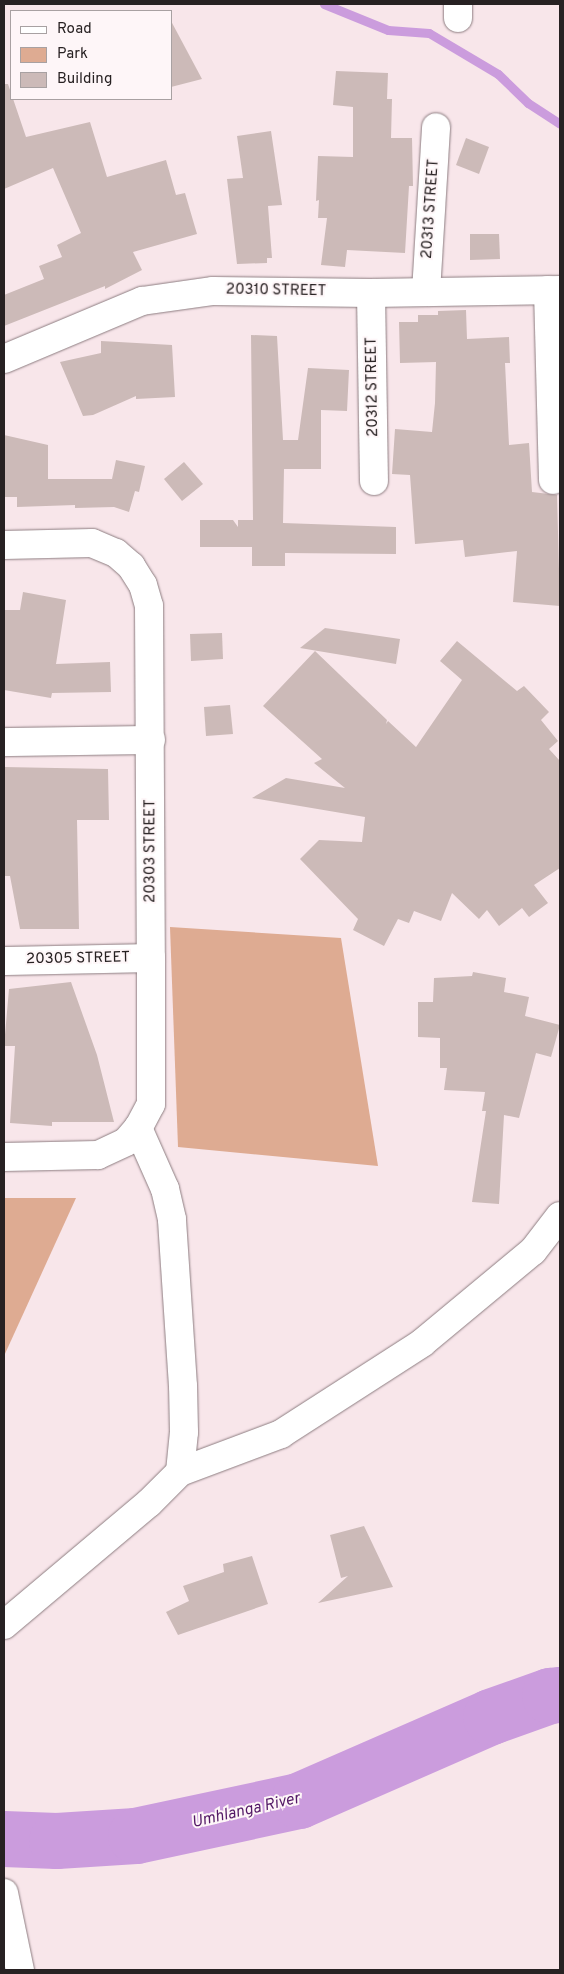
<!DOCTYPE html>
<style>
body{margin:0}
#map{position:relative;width:564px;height:1974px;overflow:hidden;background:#f8e6ea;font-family:Overpass,sans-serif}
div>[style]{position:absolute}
.green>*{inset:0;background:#deab92}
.stream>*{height:9px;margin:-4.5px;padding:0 4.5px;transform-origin:4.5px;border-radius:4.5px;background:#cb9cdd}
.river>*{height:56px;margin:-28px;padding:0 28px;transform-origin:28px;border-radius:28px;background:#cb9cdd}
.building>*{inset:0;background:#ccbab8}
.roads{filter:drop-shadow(0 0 1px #8d7d81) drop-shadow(0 0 1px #8d7d81)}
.street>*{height:28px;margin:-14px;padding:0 14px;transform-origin:14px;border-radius:14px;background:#fff}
span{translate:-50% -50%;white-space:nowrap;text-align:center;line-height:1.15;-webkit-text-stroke:4px #fef6f8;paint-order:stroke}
.street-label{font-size:15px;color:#272122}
.water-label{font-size:16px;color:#531966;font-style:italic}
.frame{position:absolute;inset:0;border:5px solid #272122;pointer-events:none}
.legend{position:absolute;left:10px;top:10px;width:162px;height:90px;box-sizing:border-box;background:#fef6f8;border:1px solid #a8a1a2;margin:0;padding:6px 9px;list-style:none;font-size:15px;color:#272122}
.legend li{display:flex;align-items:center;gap:10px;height:25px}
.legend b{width:25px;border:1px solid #a8a1a2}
</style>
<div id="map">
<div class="green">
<i style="clip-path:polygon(170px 927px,341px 938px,378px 1166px,178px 1147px)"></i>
<i style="clip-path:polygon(4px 1198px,76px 1198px,4px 1356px)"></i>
</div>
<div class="stream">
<i style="left:324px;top:4px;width:69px;rotate:22.1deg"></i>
<i style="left:388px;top:30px;width:41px;rotate:4.2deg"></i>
<i style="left:429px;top:33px;width:80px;rotate:30.7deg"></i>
<i style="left:498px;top:74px;width:42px;rotate:44deg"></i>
<i style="left:528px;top:103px;width:38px;rotate:33deg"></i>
</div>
<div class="river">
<i style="left:4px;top:1839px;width:53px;rotate:2.2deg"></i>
<i style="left:57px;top:1841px;width:79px;rotate:-3.6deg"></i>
<i style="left:136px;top:1836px;width:167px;rotate:-12.1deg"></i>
<i style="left:299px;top:1801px;width:210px;rotate:-23.6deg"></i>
<i style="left:491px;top:1717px;width:63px;rotate:-19.6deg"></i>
<i style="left:550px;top:1696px;width:10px;rotate:-6deg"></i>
</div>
<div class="building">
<i style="clip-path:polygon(171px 21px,202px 79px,171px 87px)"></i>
<i style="clip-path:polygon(336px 71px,388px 73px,387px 99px,392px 99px,391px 138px,412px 138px,413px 186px,409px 186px,405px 253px,347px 250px,345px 267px,321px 265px,327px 218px,318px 218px,319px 200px,316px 201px,318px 156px,353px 157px,353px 107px,333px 105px)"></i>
<i style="clip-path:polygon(4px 84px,8px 84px,26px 137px,90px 122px,107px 177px,166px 160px,176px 195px,185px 193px,197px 234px,133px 252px,142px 270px,105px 289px,105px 286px,4px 326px,4px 295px,44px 279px,39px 266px,62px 257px,57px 245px,81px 233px,53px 168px,4px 189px)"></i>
<i style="clip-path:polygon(271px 131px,282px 205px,268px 206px,272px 258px,267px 258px,267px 263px,237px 264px,227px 179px,243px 178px,237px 136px)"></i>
<i style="clip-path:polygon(466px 138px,489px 147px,479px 174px,456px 165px)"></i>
<i style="clip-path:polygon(470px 234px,499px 234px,500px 259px,470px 260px)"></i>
<i style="clip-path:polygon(466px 310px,467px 339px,509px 337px,510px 363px,505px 363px,509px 445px,529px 443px,532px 492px,557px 495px,560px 606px,513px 602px,517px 551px,465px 557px,463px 540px,415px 544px,410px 475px,392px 474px,395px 429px,432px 432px,435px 403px,436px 362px,400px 363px,399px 322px,418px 322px,418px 315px,438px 315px,438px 311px)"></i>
<i style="clip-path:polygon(251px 335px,277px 336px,283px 440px,298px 440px,308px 368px,349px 370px,347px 411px,321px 410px,321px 469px,284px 469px,283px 523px,396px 527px,396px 554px,285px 553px,285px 566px,252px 566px,252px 547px,200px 547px,200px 520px,233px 520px,238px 527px,238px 520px,253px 520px)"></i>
<i style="clip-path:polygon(101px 341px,172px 345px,175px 397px,136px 399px,136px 396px,93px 415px,83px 416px,60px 362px,101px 353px)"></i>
<i style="clip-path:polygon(4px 435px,48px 445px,48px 479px,112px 479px,116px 460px,145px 466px,139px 492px,135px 491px,129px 512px,114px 507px,75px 508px,75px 505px,17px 507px,17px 497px,4px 497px)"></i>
<i style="clip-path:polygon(184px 462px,203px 484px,182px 501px,164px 479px)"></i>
<i style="clip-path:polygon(23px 592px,66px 600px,56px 664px,110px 662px,111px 692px,52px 693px,51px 698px,4px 690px,4px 610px,20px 610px)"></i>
<i style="clip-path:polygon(325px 628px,400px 639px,396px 664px,300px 648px)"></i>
<i style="clip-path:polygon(222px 633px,223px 659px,191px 661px,190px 634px)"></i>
<i style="clip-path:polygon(457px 641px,517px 691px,524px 686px,549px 712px,541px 720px,558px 741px,549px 749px,560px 761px,560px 868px,534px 885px,548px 903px,529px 917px,522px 908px,499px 926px,487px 910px,479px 919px,452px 893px,441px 921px,414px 911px,409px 923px,398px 919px,384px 946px,353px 930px,358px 919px,300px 859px,319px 840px,362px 842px,365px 817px,252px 798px,286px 778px,345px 788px,314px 763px,322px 759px,263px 706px,315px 651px,387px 720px,386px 724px,388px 721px,416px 747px,462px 680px,440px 661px)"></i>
<i style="clip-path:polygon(230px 705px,233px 734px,206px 736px,204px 707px)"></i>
<i style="clip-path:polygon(4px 767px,108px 769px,109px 820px,77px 820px,79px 929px,20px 929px,10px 876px,4px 876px)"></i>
<i style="clip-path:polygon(473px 972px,506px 978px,504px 992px,529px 997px,525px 1016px,560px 1025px,551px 1057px,536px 1053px,519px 1118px,504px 1115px,499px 1204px,472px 1202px,486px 1111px,482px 1111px,485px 1092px,444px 1090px,447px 1068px,440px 1068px,440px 1038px,418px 1037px,418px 1002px,433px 1002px,434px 978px,472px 976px)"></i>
<i style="clip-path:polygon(71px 982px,97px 1055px,114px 1122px,52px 1122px,52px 1126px,10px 1123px,15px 1046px,4px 1046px,9px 989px)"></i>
<i style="clip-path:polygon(364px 1526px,393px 1587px,318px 1603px,348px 1576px,341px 1578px,330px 1535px)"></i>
<i style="clip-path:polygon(252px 1556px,268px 1604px,178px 1635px,166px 1612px,189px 1601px,183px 1586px,224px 1572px,223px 1564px)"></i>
</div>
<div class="roads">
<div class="street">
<i style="left:458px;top:4px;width:14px;rotate:90deg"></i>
<i style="left:548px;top:290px;width:190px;rotate:88.5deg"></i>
<i style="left:426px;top:292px;width:165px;rotate:-86.5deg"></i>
<i style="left:371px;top:293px;width:188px;rotate:89.1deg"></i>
<i style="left:4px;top:359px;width:150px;rotate:-22.8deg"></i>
<i style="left:142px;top:301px;width:72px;rotate:-8deg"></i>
<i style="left:213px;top:291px;width:158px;rotate:0.7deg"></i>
<i style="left:371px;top:293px;width:189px;rotate:-0.9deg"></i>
<i style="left:4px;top:545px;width:88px;rotate:-1.3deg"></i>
<i style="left:92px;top:543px;width:26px;rotate:23deg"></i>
<i style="left:116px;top:553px;width:20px;rotate:41deg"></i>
<i style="left:131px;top:566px;width:22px;rotate:58deg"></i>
<i style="left:143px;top:585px;width:22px;rotate:74deg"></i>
<i style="left:149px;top:606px;width:352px;rotate:89.7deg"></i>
<i style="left:151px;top:958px;width:146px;rotate:90deg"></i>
<i style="left:151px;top:1104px;width:27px;rotate:118deg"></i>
<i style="left:138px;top:1128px;width:18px;rotate:131deg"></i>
<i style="left:126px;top:1142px;width:31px;rotate:155deg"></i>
<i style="left:98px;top:1155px;width:94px;rotate:178.8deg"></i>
<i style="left:4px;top:742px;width:147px;rotate:-0.8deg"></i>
<i style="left:4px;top:961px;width:147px;rotate:-1.2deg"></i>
<i style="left:180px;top:1472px;width:108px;rotate:-20.6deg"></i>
<i style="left:281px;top:1434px;width:168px;rotate:-32.8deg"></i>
<i style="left:422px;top:1343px;width:144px;rotate:-39.7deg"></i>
<i style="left:533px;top:1251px;width:44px;rotate:-52.4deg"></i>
<i style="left:4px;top:1625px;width:189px;rotate:-40.1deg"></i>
<i style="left:149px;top:1503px;width:44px;rotate:-45deg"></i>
<i style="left:180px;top:1472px;width:40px;rotate:-84.3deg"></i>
<i style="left:184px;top:1432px;width:46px;rotate:-91.2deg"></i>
<i style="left:183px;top:1386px;width:167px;rotate:-93.8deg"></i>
<i style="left:172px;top:1219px;width:31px;rotate:-103deg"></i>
<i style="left:165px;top:1189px;width:67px;rotate:-113.9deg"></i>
<i style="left:4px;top:1893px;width:79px;rotate:78.3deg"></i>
</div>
</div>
<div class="street-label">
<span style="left:431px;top:209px;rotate:-86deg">20313 STREET</span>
<span style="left:276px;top:291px;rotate:1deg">20310 STREET</span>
<span style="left:373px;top:387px;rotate:-91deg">20312 STREET</span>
<span style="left:151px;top:851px;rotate:-90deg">20303 STREET</span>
<span style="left:78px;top:959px;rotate:-1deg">20305 STREET</span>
</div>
<div class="water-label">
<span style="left:246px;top:1811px;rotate:-13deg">Umhlanga River</span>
</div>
<div class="frame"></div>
<ul class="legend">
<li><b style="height:6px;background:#fff"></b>Road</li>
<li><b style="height:14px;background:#deab92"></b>Park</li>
<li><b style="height:14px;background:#ccbab8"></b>Building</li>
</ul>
</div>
